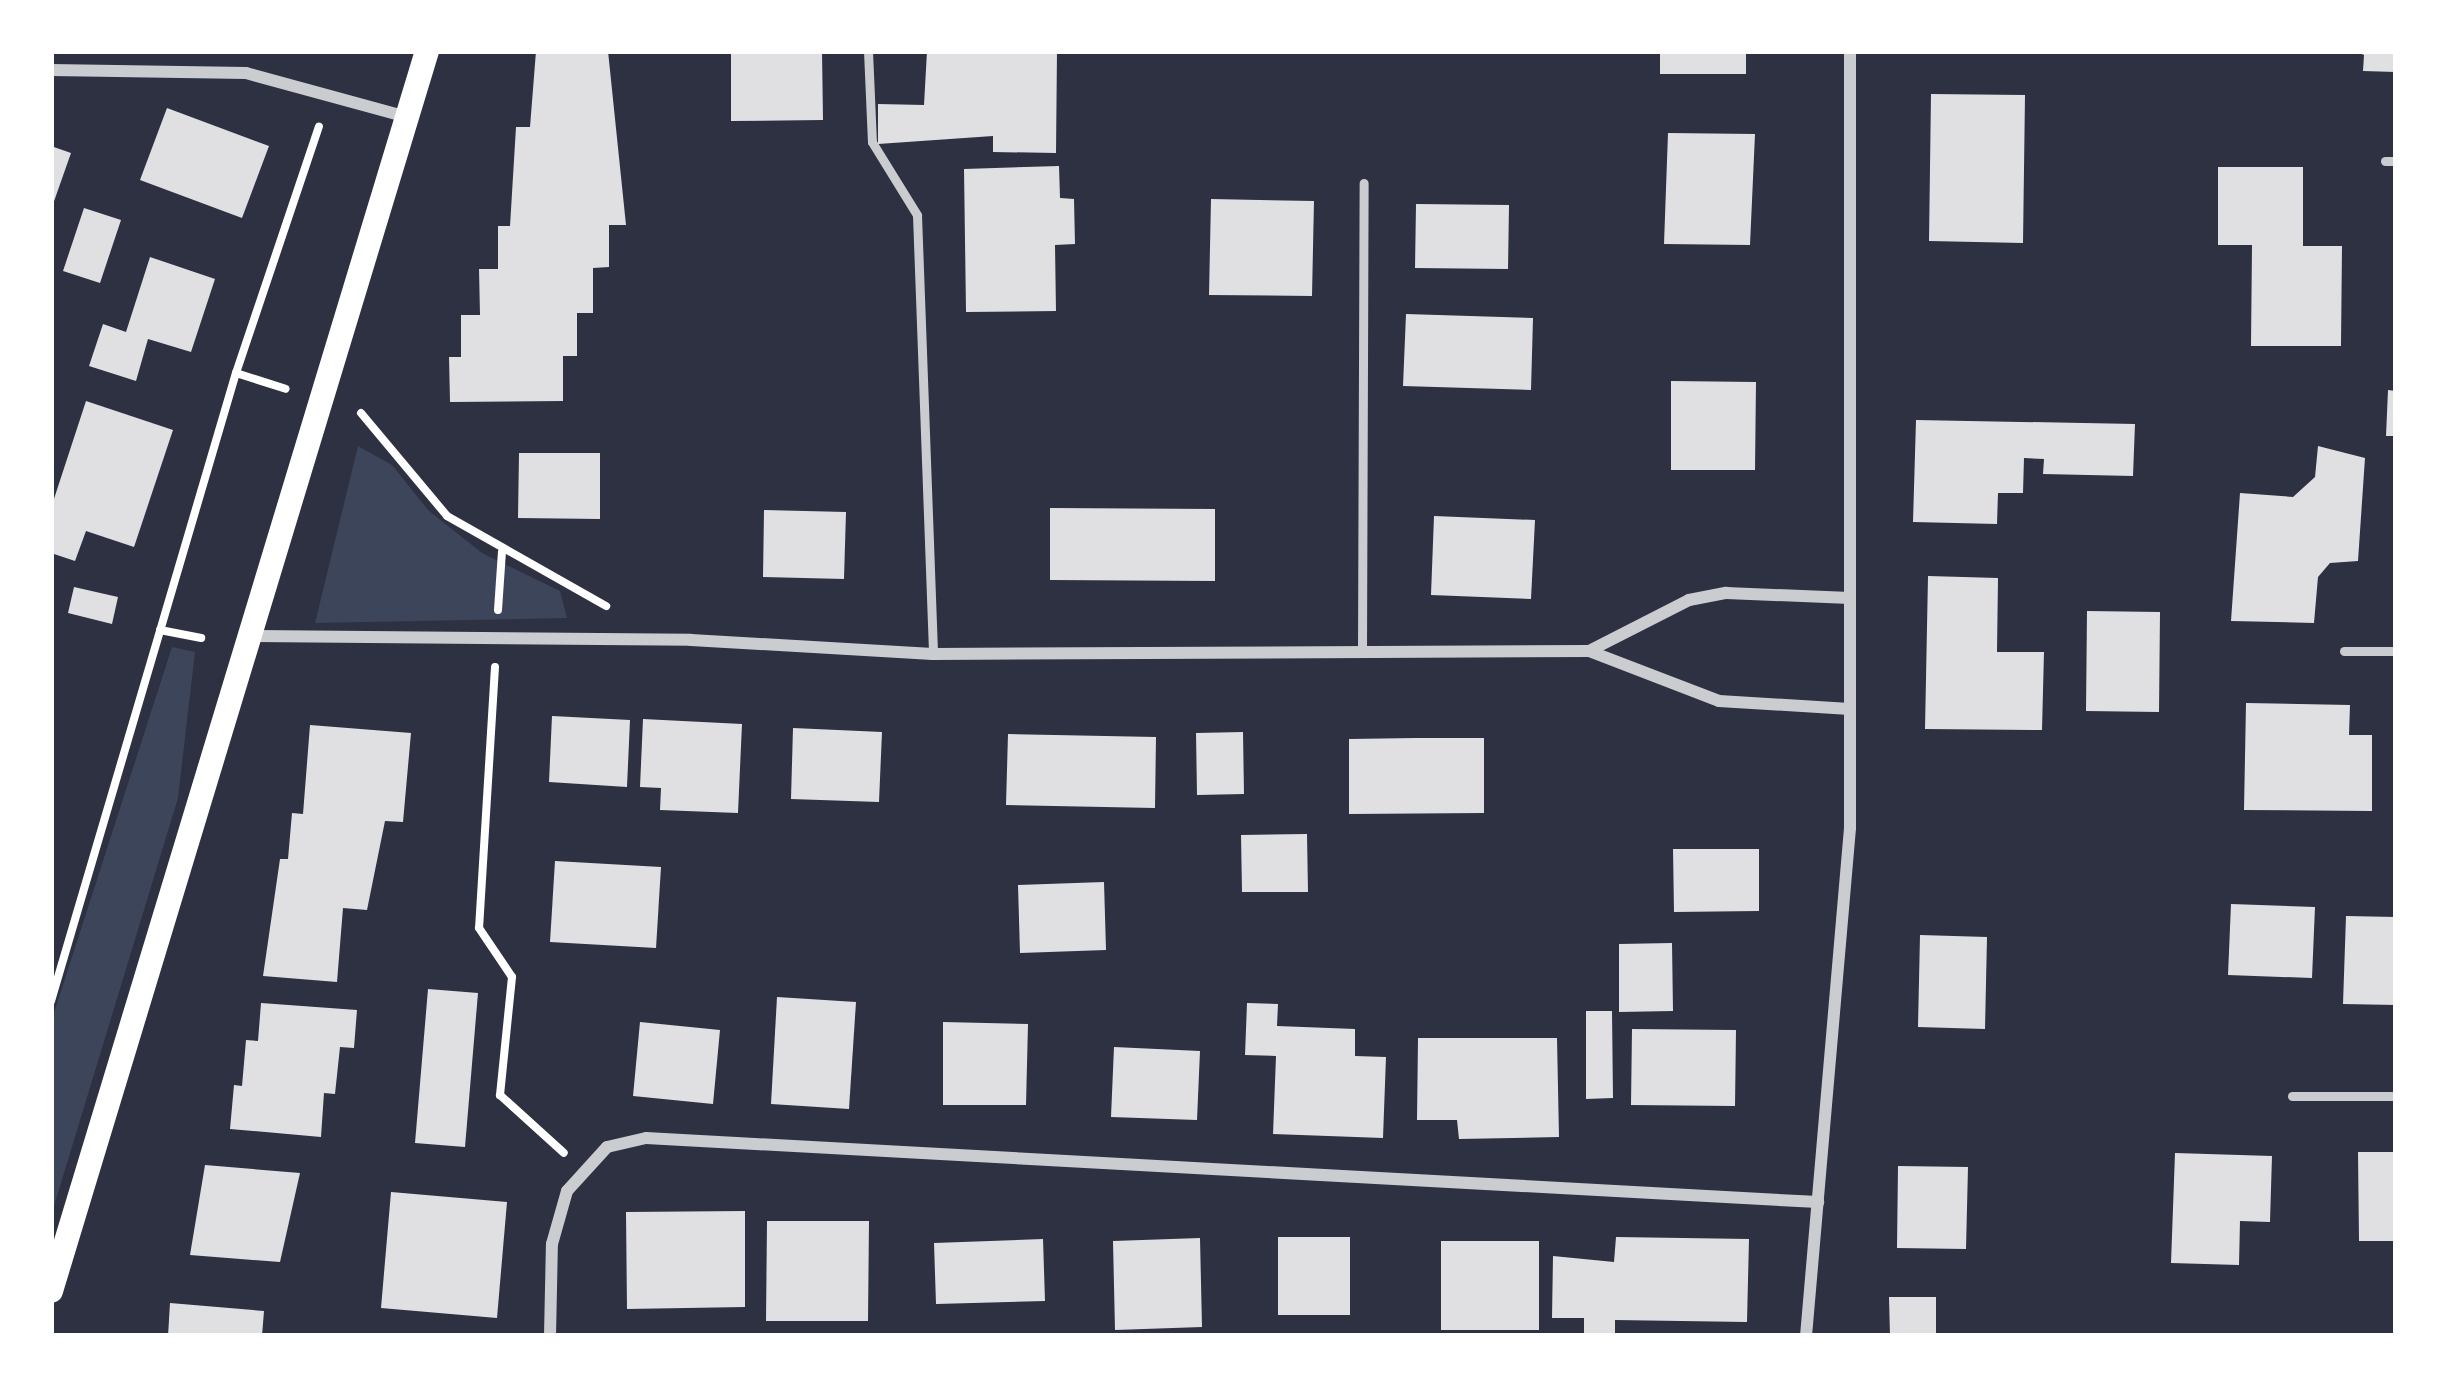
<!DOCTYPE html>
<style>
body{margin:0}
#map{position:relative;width:2447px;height:1387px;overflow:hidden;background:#2d3142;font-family:"Noto Sans",sans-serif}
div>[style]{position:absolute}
.green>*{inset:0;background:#3c4559}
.building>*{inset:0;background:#e0e0e3}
.path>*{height:8px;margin:-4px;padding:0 4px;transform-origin:4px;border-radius:4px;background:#fff}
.service>*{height:9px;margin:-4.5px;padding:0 4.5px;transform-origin:4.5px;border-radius:4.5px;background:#caccd0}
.minor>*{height:12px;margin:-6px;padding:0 6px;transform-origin:6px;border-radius:6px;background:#caccd0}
.secondary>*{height:24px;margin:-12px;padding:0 12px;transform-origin:12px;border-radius:12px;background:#fff}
span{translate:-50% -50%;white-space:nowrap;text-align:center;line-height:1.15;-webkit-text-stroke:12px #fff;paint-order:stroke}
.frame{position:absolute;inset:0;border:54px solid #fff;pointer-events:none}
</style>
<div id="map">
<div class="green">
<i style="clip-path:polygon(358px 446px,392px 465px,428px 510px,482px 553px,560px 591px,567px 618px,315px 623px)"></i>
<i style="clip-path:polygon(172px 647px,195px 652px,178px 798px,51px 1216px,51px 1022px)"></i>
</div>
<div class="building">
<i style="clip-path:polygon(536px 51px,608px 51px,626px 225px,609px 225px,609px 267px,593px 268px,593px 313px,577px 313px,577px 356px,563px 356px,563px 401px,450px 402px,449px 357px,461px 357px,461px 315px,480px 315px,479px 269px,498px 269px,498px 226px,510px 226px,516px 127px,530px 127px)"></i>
<i style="clip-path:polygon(731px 51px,822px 51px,823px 120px,731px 121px)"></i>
<i style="clip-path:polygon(927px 51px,1057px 51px,1056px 153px,993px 152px,993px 136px,878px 144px,878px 104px,924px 105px)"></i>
<i style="clip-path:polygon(1660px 51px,1746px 51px,1746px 74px,1660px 74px)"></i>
<i style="clip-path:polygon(2355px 51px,2396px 51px,2396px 72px,2363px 71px,2364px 55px)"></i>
<i style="clip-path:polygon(1931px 94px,2025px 95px,2023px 243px,1929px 241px)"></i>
<i style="clip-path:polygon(167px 108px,269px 146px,242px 218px,140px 180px)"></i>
<i style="clip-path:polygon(1668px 133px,1755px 134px,1750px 245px,1664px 244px)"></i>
<i style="clip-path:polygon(51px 146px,71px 153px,52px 207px,51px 207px)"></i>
<i style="clip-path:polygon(1059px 166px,1060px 198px,1074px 199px,1075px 244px,1055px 245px,1056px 311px,966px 312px,964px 169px)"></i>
<i style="clip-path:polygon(2218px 167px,2303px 167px,2303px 246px,2342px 246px,2341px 346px,2251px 346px,2252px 245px,2218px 245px)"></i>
<i style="clip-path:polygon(1211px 199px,1314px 201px,1312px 296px,1209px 295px)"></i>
<i style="clip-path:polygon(1416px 204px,1509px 205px,1508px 269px,1415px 268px)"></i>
<i style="clip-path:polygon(84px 208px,121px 220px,100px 283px,63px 271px)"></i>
<i style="clip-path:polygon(150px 257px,215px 279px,191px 352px,148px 339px,136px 381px,89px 366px,103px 324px,126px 332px)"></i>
<i style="clip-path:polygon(1406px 314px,1533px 318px,1531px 390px,1403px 386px)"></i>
<i style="clip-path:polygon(1671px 381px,1756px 382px,1755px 470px,1671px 470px)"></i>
<i style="clip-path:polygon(2388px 390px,2396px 391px,2396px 436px,2386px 436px)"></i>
<i style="clip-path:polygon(86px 401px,173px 430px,134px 547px,86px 531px,75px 561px,51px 553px,51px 508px)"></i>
<i style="clip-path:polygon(1916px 420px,2135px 424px,2133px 476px,2043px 474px,2044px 459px,2024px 458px,2023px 493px,1998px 493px,1997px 524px,1913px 522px)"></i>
<i style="clip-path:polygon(2318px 446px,2365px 458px,2358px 561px,2330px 563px,2318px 577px,2314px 623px,2231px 621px,2240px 493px,2293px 497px,2315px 477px)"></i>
<i style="clip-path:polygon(519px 453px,600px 453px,600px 519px,518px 518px)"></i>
<i style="clip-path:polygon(1050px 508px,1215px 509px,1215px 581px,1050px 580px)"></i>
<i style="clip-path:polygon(764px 510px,846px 512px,844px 579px,763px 577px)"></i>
<i style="clip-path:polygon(1434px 516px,1535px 520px,1531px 599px,1431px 595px)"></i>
<i style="clip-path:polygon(1928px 576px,1998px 578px,1997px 652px,2044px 652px,2042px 730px,1925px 729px)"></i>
<i style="clip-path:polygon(74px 587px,118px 597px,112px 624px,68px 613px)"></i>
<i style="clip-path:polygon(2087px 611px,2160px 612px,2159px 712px,2086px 711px)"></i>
<i style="clip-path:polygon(2246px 703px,2350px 705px,2349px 735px,2372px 735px,2372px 811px,2244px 810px)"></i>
<i style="clip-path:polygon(552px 716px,630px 720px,627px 787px,549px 782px)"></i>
<i style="clip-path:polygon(643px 719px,742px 724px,738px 813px,660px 810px,661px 788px,640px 787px)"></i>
<i style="clip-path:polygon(310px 725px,411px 733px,403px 822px,385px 821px,367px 910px,343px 908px,337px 982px,263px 976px,280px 859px,288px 859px,292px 813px,303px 814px)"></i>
<i style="clip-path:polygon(793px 728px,882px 732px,879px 802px,791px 799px)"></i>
<i style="clip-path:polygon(1243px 732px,1244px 794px,1197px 795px,1196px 733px)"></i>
<i style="clip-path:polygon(1008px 734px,1156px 737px,1155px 808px,1006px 805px)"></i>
<i style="clip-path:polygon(1416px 738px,1484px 738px,1484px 813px,1349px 814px,1349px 739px)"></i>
<i style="clip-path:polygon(1307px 834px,1308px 892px,1242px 892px,1241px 835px)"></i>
<i style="clip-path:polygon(1673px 849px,1759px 849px,1759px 911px,1674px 912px)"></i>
<i style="clip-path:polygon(555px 861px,661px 867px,656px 948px,550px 942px)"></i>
<i style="clip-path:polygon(1104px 882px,1106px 950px,1020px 953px,1018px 885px)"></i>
<i style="clip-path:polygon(2231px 904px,2315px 907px,2312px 978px,2228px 975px)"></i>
<i style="clip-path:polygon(2346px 916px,2396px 917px,2396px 1005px,2343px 1004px)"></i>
<i style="clip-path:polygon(1920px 935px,1987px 937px,1985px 1029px,1918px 1027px)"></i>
<i style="clip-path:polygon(1672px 943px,1673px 1011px,1619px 1012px,1619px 944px)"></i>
<i style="clip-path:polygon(428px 989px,478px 993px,465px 1147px,415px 1143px)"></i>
<i style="clip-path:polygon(777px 997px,856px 1002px,849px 1109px,771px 1104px)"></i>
<i style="clip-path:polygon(261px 1003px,357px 1010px,354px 1048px,340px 1047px,335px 1094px,324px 1093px,321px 1137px,230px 1129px,234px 1085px,242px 1086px,246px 1040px,258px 1041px)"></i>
<i style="clip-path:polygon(1247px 1003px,1278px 1004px,1277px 1026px,1355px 1029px,1355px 1056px,1386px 1057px,1383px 1138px,1273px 1134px,1276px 1056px,1245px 1055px)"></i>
<i style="clip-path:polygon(1586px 1011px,1612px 1011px,1613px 1098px,1586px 1099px)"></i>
<i style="clip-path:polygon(640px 1022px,720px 1030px,713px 1104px,633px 1096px)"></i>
<i style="clip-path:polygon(943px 1022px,1028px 1024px,1026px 1105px,943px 1105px)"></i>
<i style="clip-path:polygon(1632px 1029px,1736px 1030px,1735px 1106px,1631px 1105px)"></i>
<i style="clip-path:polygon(1418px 1038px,1557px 1038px,1559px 1137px,1459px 1139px,1457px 1120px,1417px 1120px)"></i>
<i style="clip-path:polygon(1114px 1047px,1200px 1051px,1197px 1120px,1111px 1117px)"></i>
<i style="clip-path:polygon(2358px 1152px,2396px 1152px,2396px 1241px,2359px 1241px)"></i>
<i style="clip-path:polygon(2175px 1153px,2272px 1156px,2270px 1222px,2240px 1221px,2239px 1265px,2171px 1263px)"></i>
<i style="clip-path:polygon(205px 1165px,300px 1173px,280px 1262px,190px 1255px)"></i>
<i style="clip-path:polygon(1898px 1166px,1968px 1167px,1966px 1249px,1897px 1248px)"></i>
<i style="clip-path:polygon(391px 1192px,507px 1202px,497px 1318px,381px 1308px)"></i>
<i style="clip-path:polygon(745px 1211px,745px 1307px,627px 1309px,626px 1212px)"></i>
<i style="clip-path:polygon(767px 1221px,869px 1221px,868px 1321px,766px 1321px)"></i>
<i style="clip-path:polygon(1278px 1237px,1350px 1237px,1350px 1315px,1278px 1315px)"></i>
<i style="clip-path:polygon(1616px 1237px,1749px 1239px,1747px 1322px,1615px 1320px,1615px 1335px,1584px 1336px,1584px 1318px,1552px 1318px,1553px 1256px,1614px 1262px)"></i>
<i style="clip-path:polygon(1200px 1238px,1202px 1327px,1115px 1330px,1113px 1241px)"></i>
<i style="clip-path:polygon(1043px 1239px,1045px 1301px,936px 1304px,934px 1243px)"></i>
<i style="clip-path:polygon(1441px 1241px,1539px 1241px,1539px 1330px,1441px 1330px)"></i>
<i style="clip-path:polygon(1889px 1297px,1936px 1297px,1936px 1336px,1890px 1336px)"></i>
<i style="clip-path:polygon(170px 1303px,264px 1311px,262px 1336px,168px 1336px)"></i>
</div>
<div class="path">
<i style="left:236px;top:373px;width:52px;rotate:17.7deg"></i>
<i style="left:361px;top:413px;width:134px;rotate:50.1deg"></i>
<i style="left:447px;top:516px;width:183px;rotate:29.5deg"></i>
<i style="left:498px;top:610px;width:58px;rotate:-86.1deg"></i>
<i style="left:160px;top:630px;width:42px;rotate:11deg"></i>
<i style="left:495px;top:667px;width:261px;rotate:93.5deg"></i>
<i style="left:479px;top:928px;width:59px;rotate:56deg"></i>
<i style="left:512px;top:977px;width:119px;rotate:95.8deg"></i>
<i style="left:500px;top:1095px;width:86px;rotate:42.2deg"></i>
<i style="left:51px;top:1001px;width:655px;rotate:-73.59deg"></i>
<i style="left:236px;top:373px;width:260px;rotate:-71.4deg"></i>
</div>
<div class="service">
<i style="left:868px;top:51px;width:91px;rotate:87.5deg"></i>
<i style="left:872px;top:142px;width:86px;rotate:58.3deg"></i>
<i style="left:917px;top:215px;width:439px;rotate:87.9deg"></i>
<i style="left:2385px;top:161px;width:11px"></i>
<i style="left:1362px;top:651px;width:468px;rotate:-89.8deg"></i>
<i style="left:2344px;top:651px;width:52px"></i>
<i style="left:2292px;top:1096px;width:104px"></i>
</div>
<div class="minor">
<i style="left:51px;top:70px;width:195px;rotate:0.9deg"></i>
<i style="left:246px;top:73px;width:167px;rotate:15.3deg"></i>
<i style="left:251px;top:636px;width:440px;rotate:0.5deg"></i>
<i style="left:691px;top:640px;width:242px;rotate:3.3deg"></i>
<i style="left:933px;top:654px;width:656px;rotate:-0.26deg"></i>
<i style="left:1589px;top:651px;width:139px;rotate:21deg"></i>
<i style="left:1719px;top:701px;width:131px;rotate:3.5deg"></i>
<i style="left:1589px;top:651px;width:112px;rotate:-27deg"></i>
<i style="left:1689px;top:600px;width:38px;rotate:-11deg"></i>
<i style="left:1726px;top:593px;width:124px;rotate:2.3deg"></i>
<i style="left:550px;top:1336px;width:92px;rotate:-88.8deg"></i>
<i style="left:552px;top:1244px;width:55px;rotate:-74.2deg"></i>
<i style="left:567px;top:1191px;width:59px;rotate:-47.7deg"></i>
<i style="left:607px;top:1147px;width:40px;rotate:-13deg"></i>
<i style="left:646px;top:1138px;width:1174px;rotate:3.13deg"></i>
<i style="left:1806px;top:1336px;width:510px;rotate:-85.05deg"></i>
<i style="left:1850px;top:828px;width:777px;rotate:-90deg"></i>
</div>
<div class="secondary">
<i style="left:51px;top:1291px;width:1296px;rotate:-73.13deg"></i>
</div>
<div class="frame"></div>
</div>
